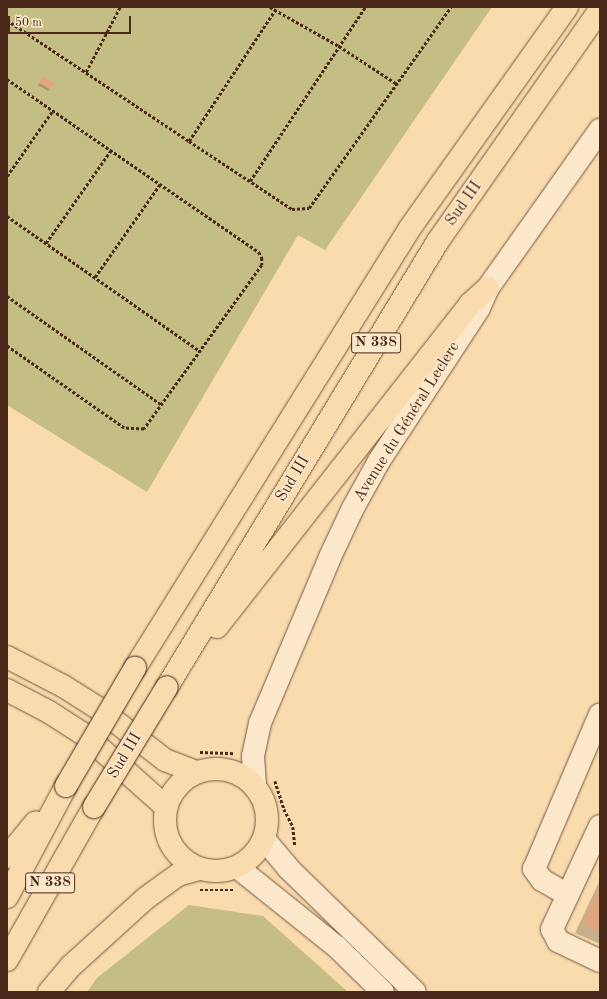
<!DOCTYPE html>
<meta charset="utf-8">
<style>
body{margin:0}
#map{position:relative;width:607px;height:999px;overflow:hidden;background:#f9dbae;font-family:"Old Standard TT",serif}
div>[style]{position:absolute}
.green>*{inset:0;background:#c4be85}
.shadow>*{inset:0;background:#0003}
.building>*{inset:0;background:#e0a77e}
.path>*{height:2.5px;margin-top:-1.25px;transform-origin:0;background:repeating-linear-gradient(90deg,#4a291a 0 3px,transparent 0 5px)}
.roads{filter:drop-shadow(0 0 1px #76563f) drop-shadow(0 0 1px #76563f)}
.minor>*{height:22px;margin:-11px;padding:0 11px;transform-origin:11px;border-radius:11px;background:#fbe8ca}
.major>*{height:22px;margin:-11px;padding:0 11px;transform-origin:11px;border-radius:11px;background:#f9dbae}
.major>.ring{margin:-11px;padding:0;box-sizing:content-box;background:none;border:22px solid #f9dbae;border-radius:50%}
.highway>*{height:22px;margin:-11px;padding:0 11px;transform-origin:11px;border-radius:11px;background:#f9dbae}
.bridges{filter:drop-shadow(0 0 1px #4a291a) drop-shadow(0 0 1px #4a291a)}
.highway-bridge>*{height:22px;margin:-11px;padding:0 11px;transform-origin:11px;border-radius:11px;background:#f9dbae}
span{translate:-50% -50%;white-space:nowrap;text-align:center;line-height:1.15;-webkit-text-stroke:3.5px #fbe8ca;paint-order:stroke}
.shield-label span{padding:1px 3px;background:#fbe8ca;border:1px solid;border-radius:3px;-webkit-text-stroke-width:0}
.shield-label{font-size:15px;color:#4a291a;font-weight:700}
.street-label{font-size:16px;color:#4a291a}
.frame{position:absolute;inset:0;border:8px solid #4a291a;pointer-events:none}
.scale{position:absolute;left:8px;top:16px;width:123px;height:18px;box-sizing:border-box;border:2px solid #4a291a;border-top:0;padding-left:5px;font-size:12px;line-height:14px;white-space:nowrap;color:#4a291a;-webkit-text-stroke:3px #fbe8ca;paint-order:stroke}
</style>
<div id="map">
<div class="green">
<i style="clip-path:polygon(7px 7px,492px 7px,325px 250px,298px 235px,147px 492px,7px 405px)"></i>
<i style="clip-path:polygon(189px 905px,263px 916px,348px 992px,87px 992px,97px 978px)"></i>
</div>
<div class="shadow">
<i style="clip-path:polygon(41px 80px,50px 89px,48px 91px,38px 85px)"></i>
<i style="clip-path:polygon(600px 880px,600px 944px,575px 933px)"></i>
</div>
<div class="building">
<i style="clip-path:polygon(43px 76px,55px 83px,51px 90px,39px 83px)"></i>
<i style="clip-path:polygon(600px 888px,600px 932px,583px 924px)"></i>
</div>
<div class="path">
<i style="left:270px;top:7px;width:79px;rotate:29.5deg"></i>
<i style="left:339px;top:46px;width:69px;rotate:33.2deg"></i>
<i style="left:7px;top:20px;width:219px;rotate:33.6deg"></i>
<i style="left:189px;top:141px;width:160px;rotate:-56.7deg"></i>
<i style="left:86px;top:72px;width:73px;rotate:-62.4deg"></i>
<i style="left:7px;top:79px;width:306px;rotate:34.5deg"></i>
<i style="left:259px;top:252px;width:7px;rotate:63deg"></i>
<i style="left:262px;top:258px;width:7px;rotate:90deg"></i>
<i style="left:262px;top:265px;width:202px;rotate:125.7deg"></i>
<i style="left:144px;top:429px;width:20px;rotate:-177deg"></i>
<i style="left:124px;top:428px;width:143px;rotate:-145deg"></i>
<i style="left:189px;top:141px;width:123px;rotate:33.4deg"></i>
<i style="left:292px;top:209px;width:17px;rotate:-3deg"></i>
<i style="left:309px;top:208px;width:246px;rotate:-54.8deg"></i>
<i style="left:7px;top:176px;width:80px;rotate:-55.1deg"></i>
<i style="left:250px;top:181px;width:209px;rotate:-56.5deg"></i>
<i style="left:7px;top:216px;width:236px;rotate:35deg"></i>
<i style="left:46px;top:243px;width:113px;rotate:-55deg"></i>
<i style="left:95px;top:277px;width:113px;rotate:-55deg"></i>
<i style="left:7px;top:296px;width:189px;rotate:35.1deg"></i>
<i style="left:200px;top:752px;width:35px;rotate:2deg"></i>
<i style="left:275px;top:781px;width:29px;rotate:72deg"></i>
<i style="left:284px;top:809px;width:20px;rotate:63deg"></i>
<i style="left:293px;top:827px;width:19px;rotate:84deg"></i>
<i style="left:200px;top:890px;width:35px"></i>
</div>
<div class="roads">
<div class="minor">
<i style="left:255px;top:785px;width:29px;rotate:-94deg"></i>
<i style="left:253px;top:756px;width:34px;rotate:-78deg"></i>
<i style="left:260px;top:723px;width:180px;rotate:-67.1deg"></i>
<i style="left:330px;top:557px;width:54px;rotate:-64.9deg"></i>
<i style="left:353px;top:508px;width:54px;rotate:-61deg"></i>
<i style="left:379px;top:461px;width:183px;rotate:-56.8deg"></i>
<i style="left:479px;top:308px;width:22px;rotate:-66deg"></i>
<i style="left:488px;top:288px;width:194px;rotate:-54.7deg"></i>
<i style="left:600px;top:826px;width:114px;rotate:115deg"></i>
<i style="left:552px;top:929px;width:13px;rotate:63deg"></i>
<i style="left:558px;top:941px;width:47px;rotate:25.5deg"></i>
<i style="left:264px;top:839px;width:38px;rotate:50deg"></i>
<i style="left:288px;top:868px;width:177px;rotate:44.3deg"></i>
<i style="left:237px;top:867px;width:128px;rotate:38.7deg"></i>
<i style="left:337px;top:947px;width:64px;rotate:44.4deg"></i>
<i style="left:568px;top:895px;width:30px;rotate:-150deg"></i>
<i style="left:542px;top:880px;width:14px;rotate:-126deg"></i>
<i style="left:534px;top:869px;width:168px;rotate:-66.9deg"></i>
</div>
<div class="major">
<i style="left:7px;top:657px;width:63px;rotate:27.4deg"></i>
<i style="left:63px;top:686px;width:41px;rotate:32.2deg"></i>
<i style="left:98px;top:708px;width:85px;rotate:37.8deg"></i>
<i style="left:165px;top:760px;width:34px;rotate:21deg"></i>
<i style="left:7px;top:690px;width:47px;rotate:27.6deg"></i>
<i style="left:49px;top:712px;width:43px;rotate:32.6deg"></i>
<i style="left:85px;top:735px;width:108px;rotate:41.6deg"></i>
<i class="ring" style="left:165px;top:769px;width:80px;height:80px"></i>
</div>
<div class="highway">
<i style="left:217px;top:627px;width:410px;rotate:-51.9deg"></i>
<i style="left:470px;top:304px;width:24px;rotate:-42deg"></i>
<i style="left:135px;top:668px;width:519px;rotate:-57.99deg"></i>
<i style="left:410px;top:228px;width:271px;rotate:-54.6deg"></i>
<i style="left:167px;top:687px;width:522px;rotate:-58.72deg"></i>
<i style="left:438px;top:241px;width:282px;rotate:-55deg"></i>
<i style="left:7px;top:857px;width:45px;rotate:-50.4deg"></i>
<i style="left:7px;top:897px;width:126px;rotate:-62deg"></i>
<i style="left:7px;top:960px;width:176px;rotate:-60.4deg"></i>
<i style="left:49px;top:992px;width:34px;rotate:-50deg"></i>
<i style="left:71px;top:966px;width:101px;rotate:-42.2deg"></i>
<i style="left:146px;top:898px;width:39px;rotate:-36deg"></i>
<i style="left:178px;top:875px;width:22px;rotate:-16deg"></i>
</div>
</div>
<div class="bridges">
<div class="highway-bridge">
<i style="left:66px;top:786px;width:137px;rotate:-59.7deg"></i>
<i style="left:94px;top:807px;width:140px;rotate:-58.7deg"></i>
</div>
</div>
<div class="shield-label">
<span style="left:376px;top:343px">N 338</span>
<span style="left:50px;top:883px">N 338</span>
</div>
<div class="street-label">
<span style="left:464px;top:204px;rotate:-55deg">Sud III</span>
<span style="left:407px;top:422px;rotate:-58deg">Avenue du Général Leclerc</span>
<span style="left:293px;top:479px;rotate:-59deg">Sud III</span>
<span style="left:125px;top:756px;rotate:-59deg">Sud III</span>
</div>
<div class="frame"></div>
<div class="scale">50 m</div>
</div>
